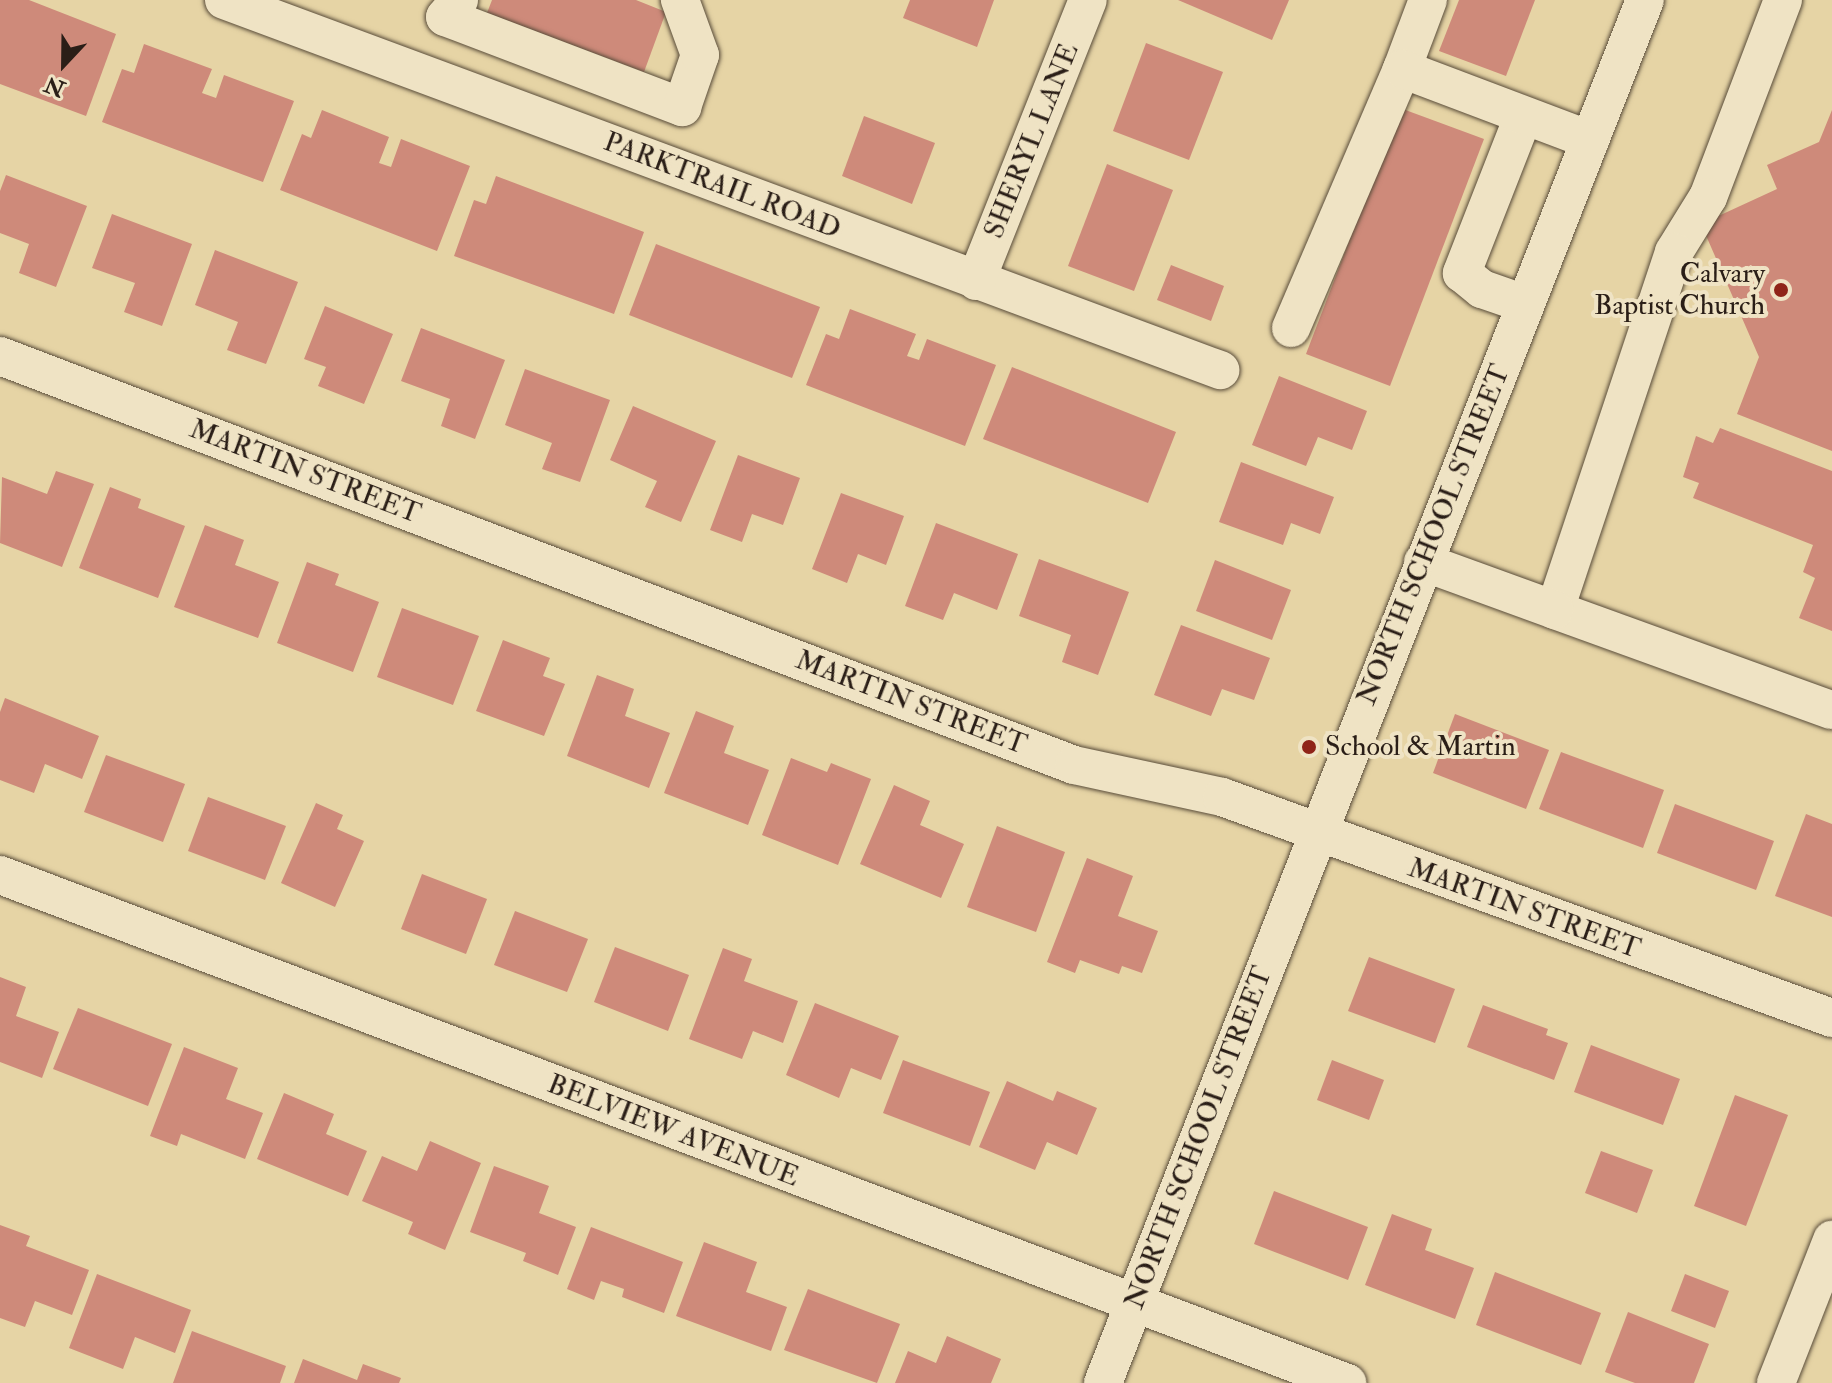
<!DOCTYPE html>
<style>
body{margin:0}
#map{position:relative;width:1832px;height:1383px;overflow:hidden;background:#e6d4a5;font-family:"IM FELL Double Pica",serif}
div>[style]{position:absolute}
.building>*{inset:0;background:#ce8a7a}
.roads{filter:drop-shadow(0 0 2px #594c3a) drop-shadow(0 0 2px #594c3a)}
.minor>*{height:38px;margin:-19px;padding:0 19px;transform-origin:19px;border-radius:19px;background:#efe3c4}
.dots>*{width:22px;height:22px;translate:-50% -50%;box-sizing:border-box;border:4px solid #efe3c4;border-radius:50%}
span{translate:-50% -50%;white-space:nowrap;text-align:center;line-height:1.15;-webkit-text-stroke:8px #efe3c4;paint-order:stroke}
.street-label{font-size:28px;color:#2a1e17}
.poi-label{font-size:28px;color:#2a1e17}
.right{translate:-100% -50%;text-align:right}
.left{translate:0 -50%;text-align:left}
.north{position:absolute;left:24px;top:24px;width:80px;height:80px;-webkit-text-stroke:6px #efe3c4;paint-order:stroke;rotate:202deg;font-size:22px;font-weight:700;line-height:32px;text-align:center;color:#2a1e17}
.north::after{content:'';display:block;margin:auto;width:28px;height:36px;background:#2a1e17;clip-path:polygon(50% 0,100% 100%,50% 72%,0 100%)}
</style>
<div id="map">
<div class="building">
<i style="clip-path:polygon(0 0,29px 0,116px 34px,86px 116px,0 84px)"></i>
<i style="clip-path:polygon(492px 0,636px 0,666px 12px,644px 72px,487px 13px)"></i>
<i style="clip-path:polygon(910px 0,994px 0,977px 47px,903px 18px)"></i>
<i style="clip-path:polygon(1178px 0,1289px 0,1272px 40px)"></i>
<i style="clip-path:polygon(1459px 0,1535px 0,1506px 76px,1439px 51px)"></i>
<i style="clip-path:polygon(1146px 43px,1223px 72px,1189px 160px,1113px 131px)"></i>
<i style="clip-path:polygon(144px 44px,212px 69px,202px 93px,216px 98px,224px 75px,294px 101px,263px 182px,102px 122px,122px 69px,134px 73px)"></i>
<i style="clip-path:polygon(1400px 108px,1484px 139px,1390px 386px,1306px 354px)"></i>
<i style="clip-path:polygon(322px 110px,389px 137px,379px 163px,391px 167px,401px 139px,470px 166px,437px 251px,280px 190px,302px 134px,311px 138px)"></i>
<i style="clip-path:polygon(1832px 110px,1832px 451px,1737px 414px,1759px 357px,1701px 224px,1777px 189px,1767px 165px,1819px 142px)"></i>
<i style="clip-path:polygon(864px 116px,935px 143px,912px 204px,842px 176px)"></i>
<i style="clip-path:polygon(1107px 164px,1173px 190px,1134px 291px,1068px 266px)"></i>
<i style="clip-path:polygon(6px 175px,87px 206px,56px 287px,19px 273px,29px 244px,0 233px,0 191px)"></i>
<i style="clip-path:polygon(496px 176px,644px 232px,614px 314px,454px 256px,474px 200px,486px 204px)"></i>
<i style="clip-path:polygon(112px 214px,192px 244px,162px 326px,124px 312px,135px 283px,92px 268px)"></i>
<i style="clip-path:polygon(656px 244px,820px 307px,792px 378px,629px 315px)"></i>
<i style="clip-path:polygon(215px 250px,298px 282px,266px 364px,227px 350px,238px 322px,195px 305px)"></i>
<i style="clip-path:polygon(1171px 265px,1224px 286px,1211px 321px,1157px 300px)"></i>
<i style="clip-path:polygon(325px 306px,393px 334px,364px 404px,318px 386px,326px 367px,304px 359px)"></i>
<i style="clip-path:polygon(850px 309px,916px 334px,907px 356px,919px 360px,927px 339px,996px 365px,965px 446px,806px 385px,826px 334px,839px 339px)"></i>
<i style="clip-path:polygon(421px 328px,505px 360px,475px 439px,441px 426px,450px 399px,401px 381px)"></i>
<i style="clip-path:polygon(1012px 367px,1176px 432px,1148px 503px,983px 439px)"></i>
<i style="clip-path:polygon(525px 369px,610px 400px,580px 482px,542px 469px,552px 443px,505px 425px)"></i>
<i style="clip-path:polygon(1279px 376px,1367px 411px,1352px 450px,1318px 437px,1306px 466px,1252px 445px)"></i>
<i style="clip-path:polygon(633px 406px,716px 441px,681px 522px,645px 507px,657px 481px,610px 460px)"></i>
<i style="clip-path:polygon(1720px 428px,1832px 471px,1832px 631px,1799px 618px,1815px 578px,1803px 572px,1813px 545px,1693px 498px,1699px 483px,1683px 477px,1696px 436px,1713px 443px)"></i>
<i style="clip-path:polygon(738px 455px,800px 478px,783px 525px,752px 514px,742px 542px,710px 530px)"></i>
<i style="clip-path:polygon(1241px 462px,1334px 497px,1320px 534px,1291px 523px,1283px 545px,1219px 522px)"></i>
<i style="clip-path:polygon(56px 471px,94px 484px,62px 567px,0 543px,2px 477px,47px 494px)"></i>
<i style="clip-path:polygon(110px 487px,141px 499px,138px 508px,185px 526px,158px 598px,79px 568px)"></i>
<i style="clip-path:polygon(841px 493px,904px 516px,886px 565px,858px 554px,847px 583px,812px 569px)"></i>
<i style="clip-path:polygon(936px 523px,1018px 554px,997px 610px,954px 593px,943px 620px,905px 606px)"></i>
<i style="clip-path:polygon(205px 525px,244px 540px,235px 565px,279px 582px,258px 638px,174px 607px)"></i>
<i style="clip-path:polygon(1039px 559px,1129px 592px,1098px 675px,1062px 662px,1071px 635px,1019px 616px)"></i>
<i style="clip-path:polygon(1215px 560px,1291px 590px,1272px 640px,1196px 611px)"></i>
<i style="clip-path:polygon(307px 562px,339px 574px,335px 585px,379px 602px,353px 672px,277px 643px)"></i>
<i style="clip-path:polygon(402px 608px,479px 636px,453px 705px,377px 677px)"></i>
<i style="clip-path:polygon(1181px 625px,1270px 658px,1254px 700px,1222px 689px,1211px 716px,1154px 695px)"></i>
<i style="clip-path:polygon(503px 640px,550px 658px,543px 676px,565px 684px,544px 736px,476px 711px)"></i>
<i style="clip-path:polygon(597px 675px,634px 689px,625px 716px,670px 733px,649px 788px,567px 756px)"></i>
<i style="clip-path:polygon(5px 698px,99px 736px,82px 779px,45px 764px,34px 793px,0 780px,0 712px)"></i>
<i style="clip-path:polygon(696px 711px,734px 726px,724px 753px,769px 770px,748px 825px,664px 793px)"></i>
<i style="clip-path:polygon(1455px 714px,1549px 750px,1526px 809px,1433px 773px)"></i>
<i style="clip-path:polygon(1561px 752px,1664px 790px,1643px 848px,1539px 809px)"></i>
<i style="clip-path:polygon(106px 755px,185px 784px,163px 842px,84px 812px)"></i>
<i style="clip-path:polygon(791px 758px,827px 772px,831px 763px,871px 779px,838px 865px,762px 835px)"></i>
<i style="clip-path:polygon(894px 785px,930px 801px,920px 825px,964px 844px,941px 898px,860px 864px)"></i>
<i style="clip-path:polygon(208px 797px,286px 826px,265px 880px,188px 851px)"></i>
<i style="clip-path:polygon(316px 803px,343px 815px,337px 829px,364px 841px,335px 907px,281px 883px)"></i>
<i style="clip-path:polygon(1675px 804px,1774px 841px,1756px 890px,1657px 853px)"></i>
<i style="clip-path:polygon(1806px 814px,1832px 824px,1832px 917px,1775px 896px)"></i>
<i style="clip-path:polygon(997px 826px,1065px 852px,1036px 932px,967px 907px)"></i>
<i style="clip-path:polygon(1087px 858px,1133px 876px,1118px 916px,1158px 931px,1142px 973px,1122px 966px,1119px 974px,1080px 960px,1075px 973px,1047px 962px)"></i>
<i style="clip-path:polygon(422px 874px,487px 899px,466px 954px,401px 929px)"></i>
<i style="clip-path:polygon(515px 911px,588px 939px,567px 992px,494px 965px)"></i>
<i style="clip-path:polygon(615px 947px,689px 975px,668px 1031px,594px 1002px)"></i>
<i style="clip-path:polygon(723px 948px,752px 959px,744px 981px,798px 1001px,783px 1043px,753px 1031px,742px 1059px,689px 1039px)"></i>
<i style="clip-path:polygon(1369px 957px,1455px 989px,1435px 1043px,1348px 1011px)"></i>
<i style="clip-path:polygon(0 977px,26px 987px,16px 1016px,59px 1032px,42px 1078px,0 1062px)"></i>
<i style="clip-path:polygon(815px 1003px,899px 1036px,881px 1080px,851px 1068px,839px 1098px,786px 1075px)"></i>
<i style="clip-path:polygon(1483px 1005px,1548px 1029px,1546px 1035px,1568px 1043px,1554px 1080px,1467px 1047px)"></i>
<i style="clip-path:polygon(78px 1008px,172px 1044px,148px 1106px,53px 1069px)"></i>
<i style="clip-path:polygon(1591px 1045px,1680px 1079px,1663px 1125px,1574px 1092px)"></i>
<i style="clip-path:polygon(184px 1047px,238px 1068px,226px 1099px,263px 1113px,245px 1159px,181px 1134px,177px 1146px,150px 1136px)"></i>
<i style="clip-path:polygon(903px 1060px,990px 1092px,970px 1146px,883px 1113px)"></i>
<i style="clip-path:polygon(1332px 1060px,1384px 1080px,1369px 1120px,1317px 1100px)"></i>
<i style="clip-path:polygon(1007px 1081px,1053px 1101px,1057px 1091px,1097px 1108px,1077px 1155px,1047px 1142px,1035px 1170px,979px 1147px)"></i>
<i style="clip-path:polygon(284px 1093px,334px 1114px,326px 1134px,367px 1151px,348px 1196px,257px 1159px)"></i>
<i style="clip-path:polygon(1735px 1095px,1788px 1115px,1746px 1226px,1694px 1206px)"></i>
<i style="clip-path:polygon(430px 1141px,481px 1163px,445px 1250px,408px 1234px,413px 1222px,362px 1201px,382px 1156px,417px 1171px)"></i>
<i style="clip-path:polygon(1601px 1151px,1653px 1170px,1637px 1213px,1585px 1193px)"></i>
<i style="clip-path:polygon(494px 1166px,549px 1186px,539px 1213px,576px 1227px,558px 1275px,523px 1261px,526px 1253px,470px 1232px)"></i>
<i style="clip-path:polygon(1274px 1191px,1368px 1227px,1348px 1280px,1254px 1244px)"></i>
<i style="clip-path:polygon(1392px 1214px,1432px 1229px,1425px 1250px,1474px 1268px,1455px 1319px,1365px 1285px)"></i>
<i style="clip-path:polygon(0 1225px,30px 1236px,26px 1246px,89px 1270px,72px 1315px,35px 1301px,25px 1327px,0 1318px)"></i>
<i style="clip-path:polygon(591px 1227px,683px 1262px,664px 1313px,622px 1297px,624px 1289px,601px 1281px,594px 1300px,567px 1289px)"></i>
<i style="clip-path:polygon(704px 1242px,757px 1262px,746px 1292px,787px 1307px,771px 1351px,676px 1316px)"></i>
<i style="clip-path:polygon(1495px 1272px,1601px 1313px,1581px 1365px,1476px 1325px)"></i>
<i style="clip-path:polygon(97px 1274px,191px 1310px,175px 1353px,135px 1337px,123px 1369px,69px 1348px)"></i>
<i style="clip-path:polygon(1685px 1274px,1729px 1291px,1715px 1328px,1671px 1311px)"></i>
<i style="clip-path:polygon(808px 1289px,900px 1324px,877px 1383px,784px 1350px)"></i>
<i style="clip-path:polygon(1628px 1312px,1709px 1344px,1694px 1383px,1635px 1383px,1605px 1372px)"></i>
<i style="clip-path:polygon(192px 1331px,286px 1366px,280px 1383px,173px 1383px)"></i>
<i style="clip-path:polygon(947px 1336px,1001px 1359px,991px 1383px,895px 1383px,908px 1351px,936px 1363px)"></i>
<i style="clip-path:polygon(303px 1359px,357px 1380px,363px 1364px,401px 1378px,399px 1383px,294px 1383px)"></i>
</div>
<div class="roads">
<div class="minor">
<i style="left:224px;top:0;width:1063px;rotate:20.38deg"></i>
<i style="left:459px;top:0;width:22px;rotate:129deg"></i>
<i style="left:445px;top:17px;width:254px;rotate:20.8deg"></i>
<i style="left:682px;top:107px;width:55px;rotate:-70.9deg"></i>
<i style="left:700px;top:55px;width:59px;rotate:-110deg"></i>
<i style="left:1783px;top:0;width:211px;rotate:110.8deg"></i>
<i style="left:1708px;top:197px;width:65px;rotate:121.7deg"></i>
<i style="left:1674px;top:252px;width:377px;rotate:108.4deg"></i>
<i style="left:1555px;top:610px;width:294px;rotate:19.9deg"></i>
<i style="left:1402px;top:69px;width:74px;rotate:-69.4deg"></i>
<i style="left:1523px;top:117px;width:168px;rotate:111.4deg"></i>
<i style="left:1462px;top:273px;width:26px;rotate:39deg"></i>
<i style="left:1482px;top:289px;width:46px;rotate:19.2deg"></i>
<i style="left:976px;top:281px;width:302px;rotate:-68.3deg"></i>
<i style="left:1291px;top:328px;width:282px;rotate:-66.8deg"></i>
<i style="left:1402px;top:69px;width:201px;rotate:20.7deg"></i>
<i style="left:0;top:356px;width:1149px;rotate:20.85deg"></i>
<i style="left:1074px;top:765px;width:151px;rotate:12.2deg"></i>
<i style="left:1222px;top:797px;width:649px;rotate:19.92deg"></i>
<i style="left:1423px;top:562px;width:140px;rotate:20deg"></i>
<i style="left:0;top:875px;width:1440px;rotate:20.66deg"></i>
<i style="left:1103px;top:1383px;width:1485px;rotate:-68.6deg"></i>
<i style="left:1776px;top:1383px;width:154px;rotate:-68.6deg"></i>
</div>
</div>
<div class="dots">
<i style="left:1781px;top:290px;background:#8f2418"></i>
<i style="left:1309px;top:747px;background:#8f2418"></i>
</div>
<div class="street-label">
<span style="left:1032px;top:141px;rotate:-68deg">SHERYL LANE</span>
<span style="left:722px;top:186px;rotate:21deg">PARKTRAIL ROAD</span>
<span style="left:305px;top:472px;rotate:21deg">MARTIN STREET</span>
<span style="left:1434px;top:535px;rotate:-68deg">NORTH SCHOOL STREET</span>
<span style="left:911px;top:703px;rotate:21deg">MARTIN STREET</span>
<span style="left:1524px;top:909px;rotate:20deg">MARTIN STREET</span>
<span style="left:673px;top:1131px;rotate:21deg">BELVIEW AVENUE</span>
<span style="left:1199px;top:1138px;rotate:-69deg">NORTH SCHOOL STREET</span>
</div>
<div class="poi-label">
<span class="right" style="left:1765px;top:290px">Calvary<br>Baptist Church</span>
<span class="left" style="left:1325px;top:747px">School &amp; Martin</span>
</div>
<div class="north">N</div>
</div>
